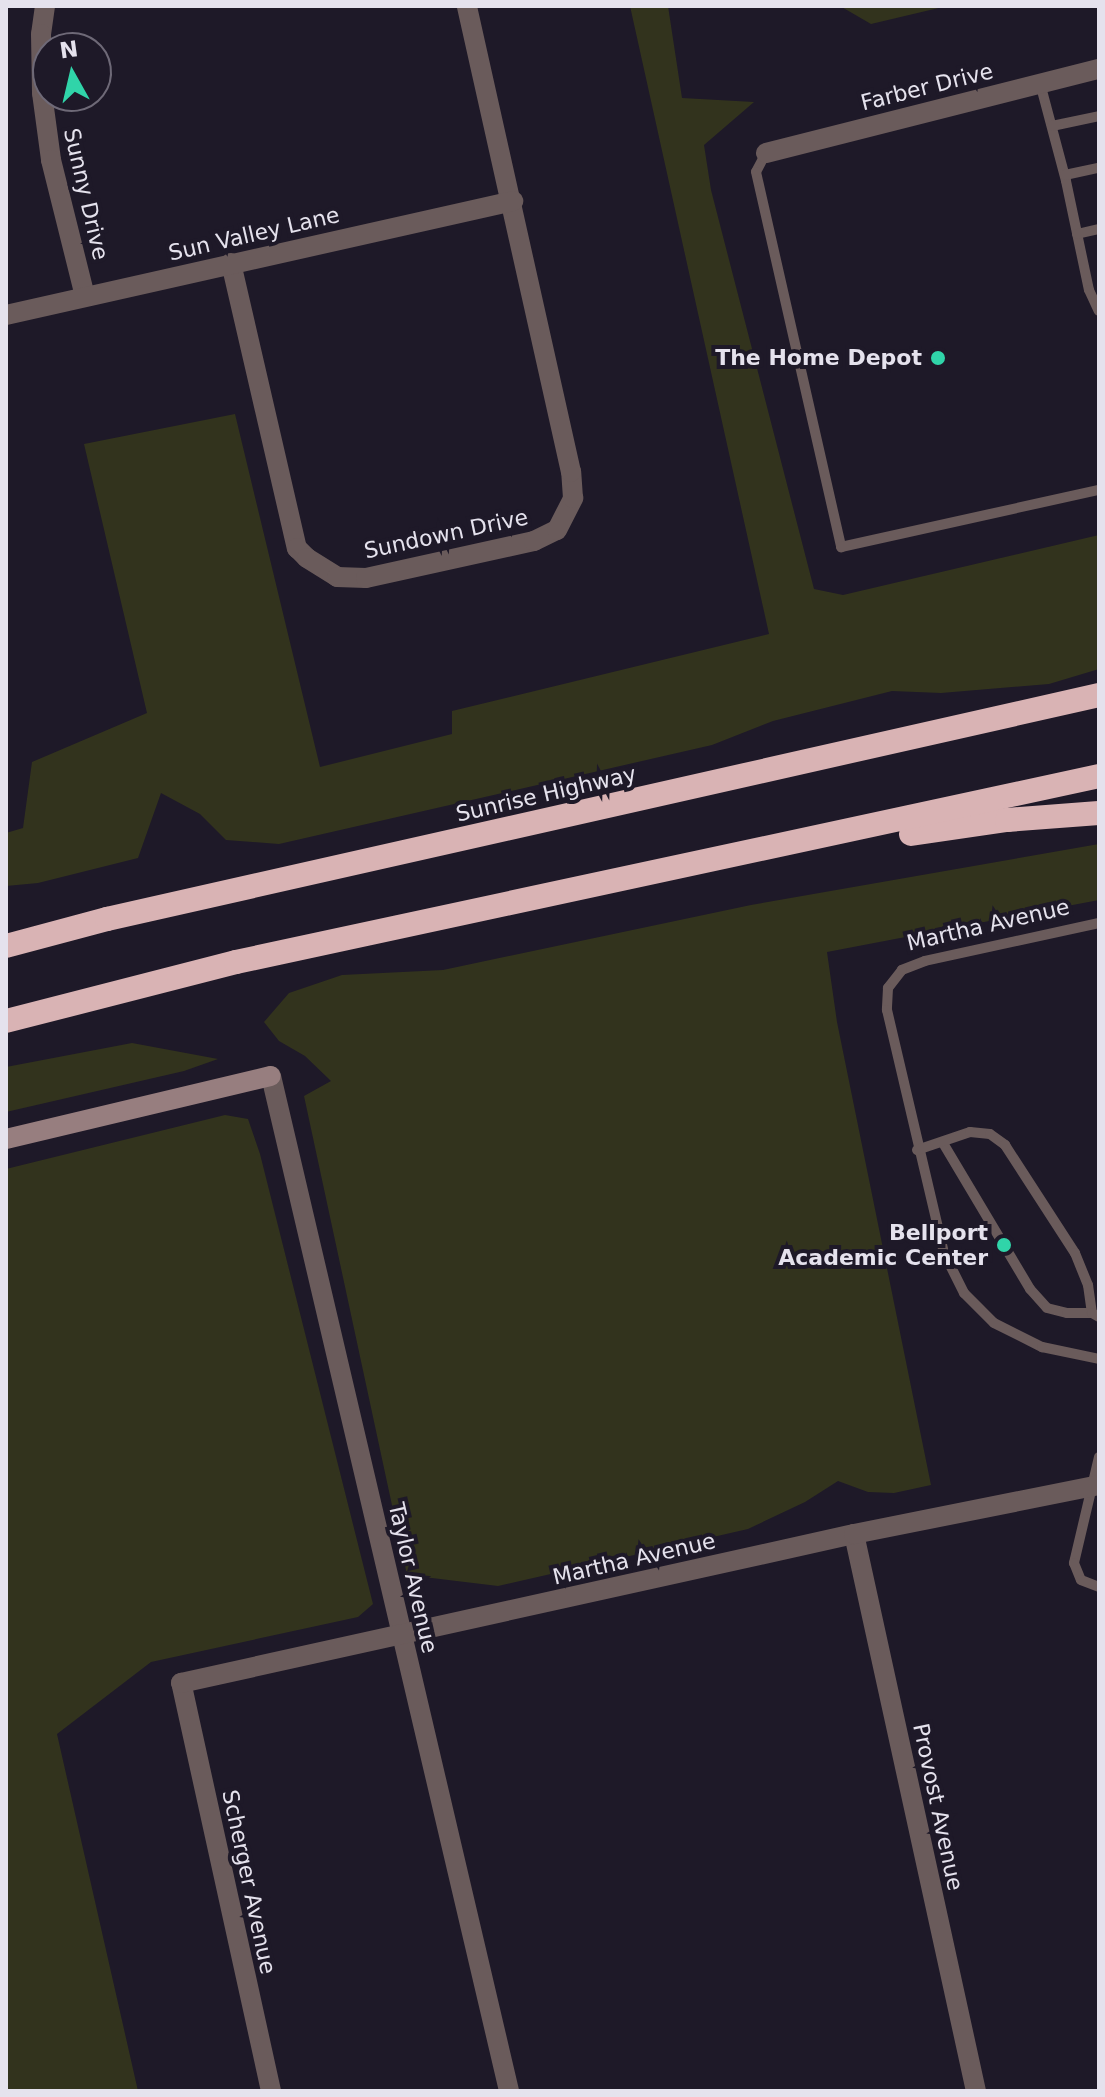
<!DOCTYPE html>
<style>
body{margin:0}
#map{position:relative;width:1105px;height:2097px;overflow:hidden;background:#1e1928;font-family:"DejaVu Sans",sans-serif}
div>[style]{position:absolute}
.green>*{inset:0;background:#32331d}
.lane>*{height:10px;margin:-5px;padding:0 5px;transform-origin:5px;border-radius:5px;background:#6a5b5b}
.street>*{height:20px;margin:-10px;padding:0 10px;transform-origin:10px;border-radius:10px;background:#6a5b5b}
.secondary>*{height:20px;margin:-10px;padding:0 10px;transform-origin:10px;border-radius:10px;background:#977e7f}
.highway>*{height:24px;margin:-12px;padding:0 12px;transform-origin:12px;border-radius:12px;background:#d9b3b4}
.dots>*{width:22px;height:22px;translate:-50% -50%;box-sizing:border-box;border:4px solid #1e1928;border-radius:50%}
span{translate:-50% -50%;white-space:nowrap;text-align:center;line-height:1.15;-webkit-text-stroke:8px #1e1928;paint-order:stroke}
.street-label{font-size:22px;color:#e5e2ed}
.poi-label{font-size:22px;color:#e5e2ed;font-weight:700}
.right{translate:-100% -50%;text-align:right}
.frame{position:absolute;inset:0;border:8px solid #e5e2ed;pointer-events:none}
.north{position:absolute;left:32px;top:32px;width:80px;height:80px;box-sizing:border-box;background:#1e1928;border:2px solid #6e6977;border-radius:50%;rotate:352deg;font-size:22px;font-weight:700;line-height:32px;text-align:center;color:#e5e2ed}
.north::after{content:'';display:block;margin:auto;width:28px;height:36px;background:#30d4a9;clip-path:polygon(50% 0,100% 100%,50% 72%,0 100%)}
</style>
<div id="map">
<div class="green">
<i style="clip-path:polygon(630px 6px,668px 6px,682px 98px,754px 102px,704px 145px,711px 190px,814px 589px,843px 595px,1099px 535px,1099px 669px,1049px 684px,941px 693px,892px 691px,773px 721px,712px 745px,279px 844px,226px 840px,200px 814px,161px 793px,138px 858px,38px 883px,6px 886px,6px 833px,23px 828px,32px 762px,147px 713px,84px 444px,235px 414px,320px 767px,452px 734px,452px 711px,769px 634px)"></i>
<i style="clip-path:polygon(840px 6px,947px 6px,871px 24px)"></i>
<i style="clip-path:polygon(1099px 844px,1099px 900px,827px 952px,837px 1022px,931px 1485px,894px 1493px,868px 1492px,838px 1481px,805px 1502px,748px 1529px,498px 1586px,407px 1575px,304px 1096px,331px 1081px,305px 1056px,279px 1041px,264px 1022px,289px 993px,342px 975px,443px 970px,751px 905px)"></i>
<i style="clip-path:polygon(132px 1043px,218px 1059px,184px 1071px,6px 1112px,6px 1067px)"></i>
<i style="clip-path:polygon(225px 1115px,248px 1119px,260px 1154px,373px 1604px,358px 1617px,151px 1662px,57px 1734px,138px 2091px,6px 2091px,6px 1169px)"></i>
</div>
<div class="lane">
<i style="left:1040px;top:83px;width:101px;rotate:75.1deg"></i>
<i style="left:1066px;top:181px;width:111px;rotate:78.1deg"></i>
<i style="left:1089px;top:290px;width:23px;rotate:65deg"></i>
<i style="left:1052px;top:126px;width:48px;rotate:-12deg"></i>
<i style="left:766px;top:153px;width:21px;rotate:118deg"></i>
<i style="left:756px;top:172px;width:385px;rotate:77.2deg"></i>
<i style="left:841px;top:547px;width:264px;rotate:-12.5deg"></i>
<i style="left:1065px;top:175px;width:35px;rotate:-12deg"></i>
<i style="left:1077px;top:234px;width:23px;rotate:-13deg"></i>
<i style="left:1099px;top:923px;width:178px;rotate:167.7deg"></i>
<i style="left:925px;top:961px;width:25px;rotate:159deg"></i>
<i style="left:902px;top:970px;width:23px;rotate:128deg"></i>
<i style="left:888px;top:988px;width:22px;rotate:93deg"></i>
<i style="left:887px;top:1010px;width:250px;rotate:76.8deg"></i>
<i style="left:944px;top:1253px;width:45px;rotate:63.4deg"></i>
<i style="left:964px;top:1293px;width:42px;rotate:45deg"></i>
<i style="left:994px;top:1323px;width:54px;rotate:26.6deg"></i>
<i style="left:1042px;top:1347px;width:58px;rotate:11.9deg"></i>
<i style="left:943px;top:1143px;width:170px;rotate:59.2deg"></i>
<i style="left:1030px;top:1289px;width:25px;rotate:48deg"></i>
<i style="left:1047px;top:1308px;width:21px;rotate:14deg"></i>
<i style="left:1067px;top:1313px;width:25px"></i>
<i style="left:917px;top:1150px;width:56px;rotate:-18.8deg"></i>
<i style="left:970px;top:1132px;width:20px;rotate:6deg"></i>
<i style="left:990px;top:1134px;width:19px;rotate:36deg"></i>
<i style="left:1005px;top:1145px;width:129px;rotate:57.1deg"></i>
<i style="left:1075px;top:1253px;width:35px;rotate:68deg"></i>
<i style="left:1088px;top:1285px;width:28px;rotate:82deg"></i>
<i style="left:1092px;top:1313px;width:8px;rotate:30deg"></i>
<i style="left:1099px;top:1457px;width:109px;rotate:103.3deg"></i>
<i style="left:1074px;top:1563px;width:18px;rotate:68deg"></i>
<i style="left:1081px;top:1580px;width:19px;rotate:21deg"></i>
</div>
<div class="street">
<i style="left:45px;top:6px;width:28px;rotate:98deg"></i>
<i style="left:41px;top:34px;width:59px;rotate:89deg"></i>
<i style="left:42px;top:93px;width:68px;rotate:82.3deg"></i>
<i style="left:51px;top:160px;width:140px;rotate:76deg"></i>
<i style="left:766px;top:153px;width:343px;rotate:-14.2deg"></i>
<i style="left:231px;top:263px;width:293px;rotate:77deg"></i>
<i style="left:297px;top:548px;width:14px;rotate:45deg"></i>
<i style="left:307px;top:558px;width:36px;rotate:32deg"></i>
<i style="left:337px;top:577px;width:29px;rotate:2deg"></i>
<i style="left:366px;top:578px;width:172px;rotate:-12.4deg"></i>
<i style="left:534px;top:541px;width:25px;rotate:-26deg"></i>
<i style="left:557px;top:530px;width:36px;rotate:-63deg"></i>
<i style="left:573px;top:498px;width:26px;rotate:-94deg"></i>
<i style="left:571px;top:472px;width:477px;rotate:-102.6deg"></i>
<i style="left:6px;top:315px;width:520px;rotate:-12.67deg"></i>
<i style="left:271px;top:1076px;width:1043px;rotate:76.8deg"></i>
<i style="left:854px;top:1534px;width:570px;rotate:77.65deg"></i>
<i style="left:271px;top:2091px;width:418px;rotate:-102.4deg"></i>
<i style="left:181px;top:1683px;width:689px;rotate:-12.48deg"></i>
<i style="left:854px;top:1534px;width:250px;rotate:-11.3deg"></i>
</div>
<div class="secondary">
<i style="left:6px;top:1139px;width:272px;rotate:-13.4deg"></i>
</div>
<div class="highway">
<i style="left:911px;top:834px;width:97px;rotate:-8.3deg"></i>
<i style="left:1007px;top:820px;width:92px;rotate:-4.4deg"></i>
<i style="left:6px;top:946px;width:105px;rotate:-15deg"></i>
<i style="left:107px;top:919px;width:1017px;rotate:-12.72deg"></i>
<i style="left:6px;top:1021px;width:237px;rotate:-14.4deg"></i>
<i style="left:236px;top:962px;width:883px;rotate:-12.16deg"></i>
</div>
<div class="dots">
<i style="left:938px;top:358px;background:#30d4a9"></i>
<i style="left:1004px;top:1245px;background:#30d4a9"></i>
</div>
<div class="street-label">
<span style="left:927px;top:87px;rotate:-14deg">Farber Drive</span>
<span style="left:86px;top:194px;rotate:77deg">Sunny Drive</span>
<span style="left:254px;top:234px;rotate:-13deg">Sun Valley Lane</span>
<span style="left:446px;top:534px;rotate:-12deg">Sundown Drive</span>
<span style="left:546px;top:794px;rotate:-13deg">Sunrise Highway</span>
<span style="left:988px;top:925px;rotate:-13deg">Martha Avenue</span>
<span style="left:634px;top:1559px;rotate:-13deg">Martha Avenue</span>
<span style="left:413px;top:1578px;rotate:77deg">Taylor Avenue</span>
<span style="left:938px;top:1807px;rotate:78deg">Provost Avenue</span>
<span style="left:249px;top:1882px;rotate:78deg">Scherger Avenue</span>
</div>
<div class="poi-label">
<span class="right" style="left:922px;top:358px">The Home Depot</span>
<span class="right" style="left:988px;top:1245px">Bellport<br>Academic Center</span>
</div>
<div class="frame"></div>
<div class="north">N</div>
</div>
